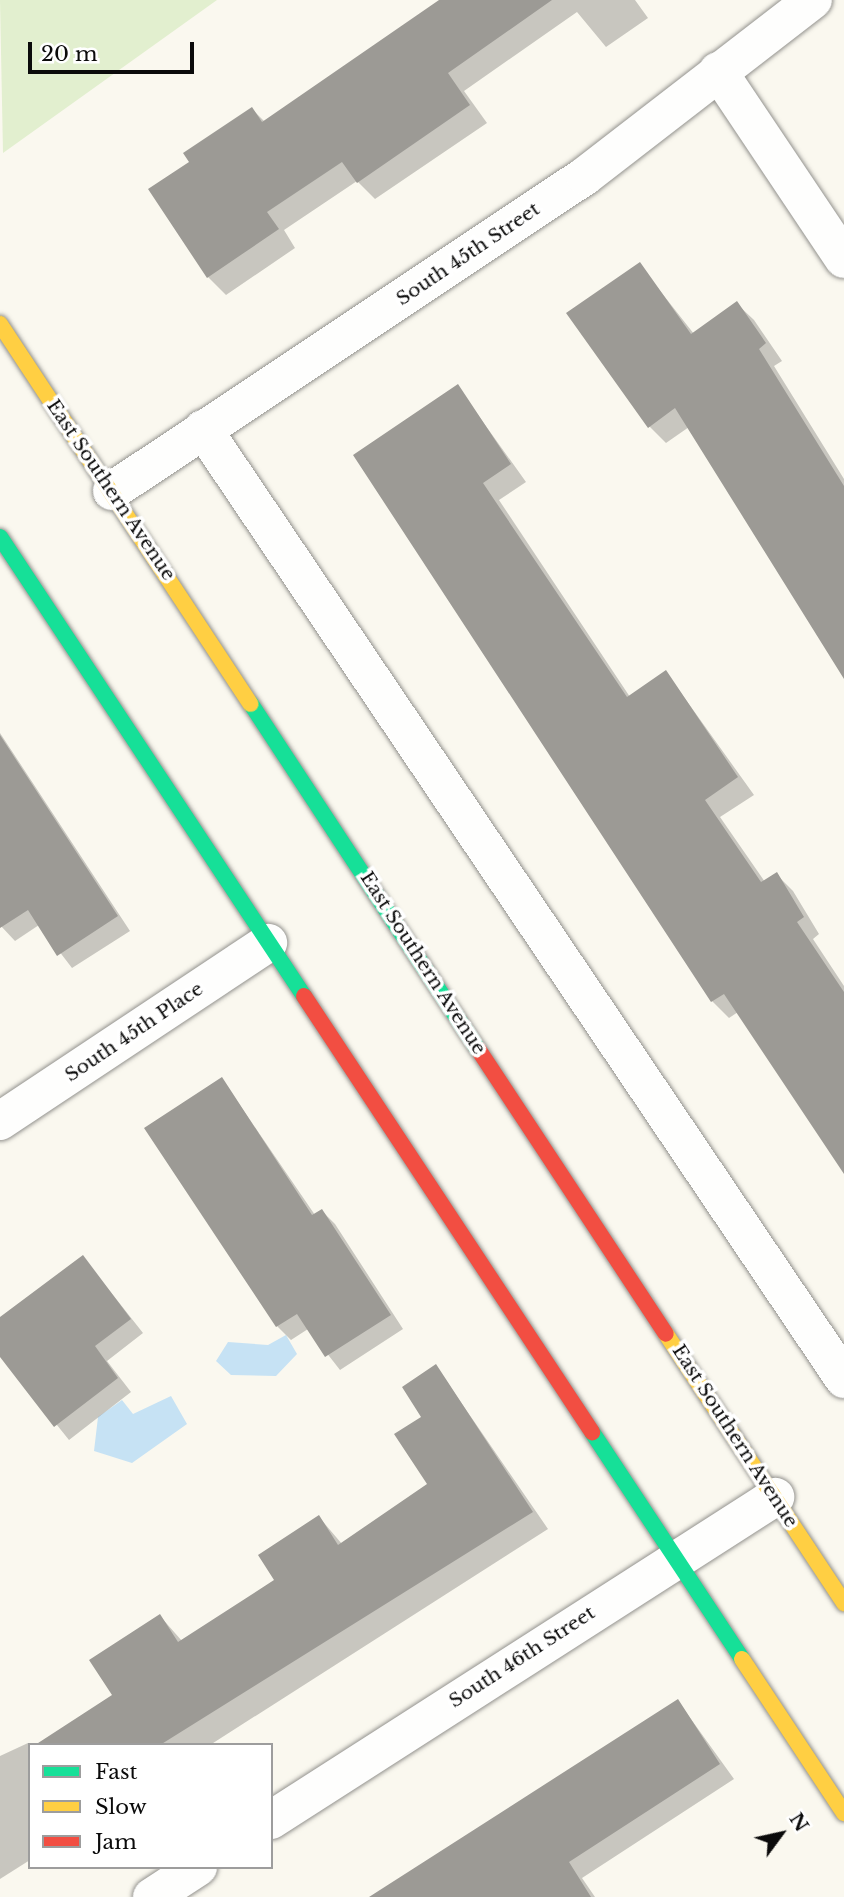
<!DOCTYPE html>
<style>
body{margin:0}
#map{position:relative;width:844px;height:1897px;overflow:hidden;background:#faf8ef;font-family:"Libre Baskerville",serif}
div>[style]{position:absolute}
.green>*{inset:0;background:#e2efcf}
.water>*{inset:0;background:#c6e2f4}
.shadow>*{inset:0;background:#0003}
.building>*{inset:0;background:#9c9a95}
.roads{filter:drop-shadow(0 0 2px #93928e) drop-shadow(0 0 2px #93928e)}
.street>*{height:38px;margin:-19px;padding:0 19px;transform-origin:19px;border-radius:19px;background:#fefefd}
.fast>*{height:16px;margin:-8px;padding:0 8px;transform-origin:8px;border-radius:8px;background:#16e098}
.slow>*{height:16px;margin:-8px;padding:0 8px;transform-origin:8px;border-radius:8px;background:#ffcf43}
.jam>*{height:16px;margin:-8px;padding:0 8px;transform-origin:8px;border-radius:8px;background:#f24e42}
span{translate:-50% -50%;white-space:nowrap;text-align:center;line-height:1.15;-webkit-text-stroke:7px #fff;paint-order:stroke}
.street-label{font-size:19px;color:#0b0b0b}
.legend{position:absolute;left:28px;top:1743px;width:245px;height:126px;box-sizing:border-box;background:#fff;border:2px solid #9d9d9d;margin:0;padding:9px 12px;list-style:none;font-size:21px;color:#0b0b0b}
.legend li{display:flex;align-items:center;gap:14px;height:35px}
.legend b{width:35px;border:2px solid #9d9d9d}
.north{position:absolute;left:746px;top:1799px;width:70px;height:70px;-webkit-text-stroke:5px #fff;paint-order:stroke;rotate:57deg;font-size:19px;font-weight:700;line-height:28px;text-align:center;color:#0b0b0b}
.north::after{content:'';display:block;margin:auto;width:24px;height:32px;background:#0b0b0b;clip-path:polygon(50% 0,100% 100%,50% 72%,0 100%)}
.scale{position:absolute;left:28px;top:42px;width:166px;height:32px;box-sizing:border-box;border:4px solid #0b0b0b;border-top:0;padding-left:9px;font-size:21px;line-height:24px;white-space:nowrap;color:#0b0b0b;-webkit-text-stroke:5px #fff;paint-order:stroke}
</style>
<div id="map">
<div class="green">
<i style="clip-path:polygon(0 0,217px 0,3px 153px)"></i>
</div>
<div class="water">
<i style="clip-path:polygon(286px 1335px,297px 1354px,276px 1376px,231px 1375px,216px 1361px,228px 1342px,268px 1345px)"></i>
<i style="clip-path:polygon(171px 1396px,187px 1424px,132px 1463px,94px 1451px,98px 1417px,122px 1400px,133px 1414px)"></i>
</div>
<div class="shadow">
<i style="clip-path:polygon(442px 0,635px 0,648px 18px,606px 47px,577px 12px,464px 91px,487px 123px,375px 199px,357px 181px,284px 230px,295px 248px,226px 295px,208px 277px,191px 163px,252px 109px,265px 122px)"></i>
<i style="clip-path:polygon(639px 264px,694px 334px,737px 304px,754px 320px,782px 361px,774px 366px,844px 479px,844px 657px,689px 427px,666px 443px,649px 426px)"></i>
<i style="clip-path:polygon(458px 387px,526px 482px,499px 500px,630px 697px,666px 672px,754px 795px,720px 817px,765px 882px,777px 875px,793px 891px,819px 934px,813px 939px,844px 986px,844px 1171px,738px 1012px,729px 1018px,712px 1001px,355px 456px)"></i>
<i style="clip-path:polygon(0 733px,130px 931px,72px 968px,39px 925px,15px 941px,0 925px)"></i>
<i style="clip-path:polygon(222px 1079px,315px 1215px,322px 1211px,335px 1224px,403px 1329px,340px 1370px,308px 1329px,291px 1340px,277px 1326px)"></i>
<i style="clip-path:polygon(83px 1257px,143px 1333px,107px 1361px,131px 1392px,69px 1440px,0 1354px,0 1320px)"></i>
<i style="clip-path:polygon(436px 1366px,548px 1529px,210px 1745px,38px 1745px,114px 1696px,160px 1616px,182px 1641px,276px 1580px,319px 1517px,342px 1544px,430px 1485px,423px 1417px)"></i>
<i style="clip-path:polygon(678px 1701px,734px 1779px,582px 1878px,595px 1897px,372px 1897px)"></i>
<i style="clip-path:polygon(28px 1743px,30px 1860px,0 1879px,0 1756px)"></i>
</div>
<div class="building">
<i style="clip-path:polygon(439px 0,552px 0,448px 73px,470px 105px,357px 183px,342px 162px,267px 212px,279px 229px,207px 278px,148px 189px,189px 162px,183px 153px,252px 107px,262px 122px)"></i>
<i style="clip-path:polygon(640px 262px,691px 334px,737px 301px,766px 343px,759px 349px,844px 486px,844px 679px,675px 408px,648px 428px,566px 313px)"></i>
<i style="clip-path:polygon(458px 384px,511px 464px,483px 483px,627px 697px,666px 670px,738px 777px,705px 800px,761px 882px,777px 872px,804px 917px,797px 922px,844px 992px,844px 1174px,724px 994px,711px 1002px,353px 455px)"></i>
<i style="clip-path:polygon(0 735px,118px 916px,57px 956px,28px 910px,0 928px)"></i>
<i style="clip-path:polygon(222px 1077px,312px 1215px,322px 1209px,391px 1315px,325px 1357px,297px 1314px,276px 1327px,144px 1128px)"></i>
<i style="clip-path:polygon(83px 1255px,131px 1319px,95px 1346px,118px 1378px,54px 1427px,0 1357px,0 1317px)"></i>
<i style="clip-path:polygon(436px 1364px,533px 1512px,160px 1745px,35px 1745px,112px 1695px,89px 1660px,160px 1614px,178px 1642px,274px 1580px,258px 1555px,319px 1515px,338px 1545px,427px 1484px,394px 1434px,421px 1417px,402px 1387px)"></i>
<i style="clip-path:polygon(678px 1699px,720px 1764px,569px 1862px,591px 1897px,369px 1897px)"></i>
</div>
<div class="roads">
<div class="street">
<i style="left:718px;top:71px;width:226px;rotate:56.2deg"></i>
<i style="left:203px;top:429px;width:1146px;rotate:55.99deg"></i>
<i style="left:112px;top:491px;width:568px;rotate:-33.66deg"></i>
<i style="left:585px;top:176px;width:288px;rotate:-37.7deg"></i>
<i style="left:0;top:1121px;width:322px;rotate:-33.6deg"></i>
<i style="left:271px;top:1820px;width:599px;rotate:-32.65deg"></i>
<i style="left:152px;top:1897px;width:55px;rotate:-33.1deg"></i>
</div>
<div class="fast">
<i style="left:0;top:537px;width:551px;rotate:56.48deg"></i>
<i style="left:251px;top:704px;width:413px;rotate:56.7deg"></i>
<i style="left:592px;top:1432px;width:272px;rotate:56.5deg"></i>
</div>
<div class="slow">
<i style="left:0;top:324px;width:455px;rotate:56.6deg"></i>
<i style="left:666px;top:1334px;width:323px;rotate:56.5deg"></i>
<i style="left:742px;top:1659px;width:185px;rotate:56.5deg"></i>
</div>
<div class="jam">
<i style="left:304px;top:996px;width:523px;rotate:56.55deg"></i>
<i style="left:478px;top:1049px;width:341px;rotate:56.6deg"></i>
</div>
</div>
<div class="street-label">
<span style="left:468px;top:254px;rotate:-34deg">South 45th Street</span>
<span style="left:111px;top:490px;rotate:56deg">East Southern Avenue</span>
<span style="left:423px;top:963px;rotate:57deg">East Southern Avenue</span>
<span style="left:134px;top:1032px;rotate:-34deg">South 45th Place</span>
<span style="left:735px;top:1436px;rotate:57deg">East Southern Avenue</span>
<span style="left:522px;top:1657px;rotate:-33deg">South 46th Street</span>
</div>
<ul class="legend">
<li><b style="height:9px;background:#16e098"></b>Fast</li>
<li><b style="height:9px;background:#ffcf43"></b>Slow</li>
<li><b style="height:9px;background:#f24e42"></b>Jam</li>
</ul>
<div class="north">N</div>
<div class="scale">20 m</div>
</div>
